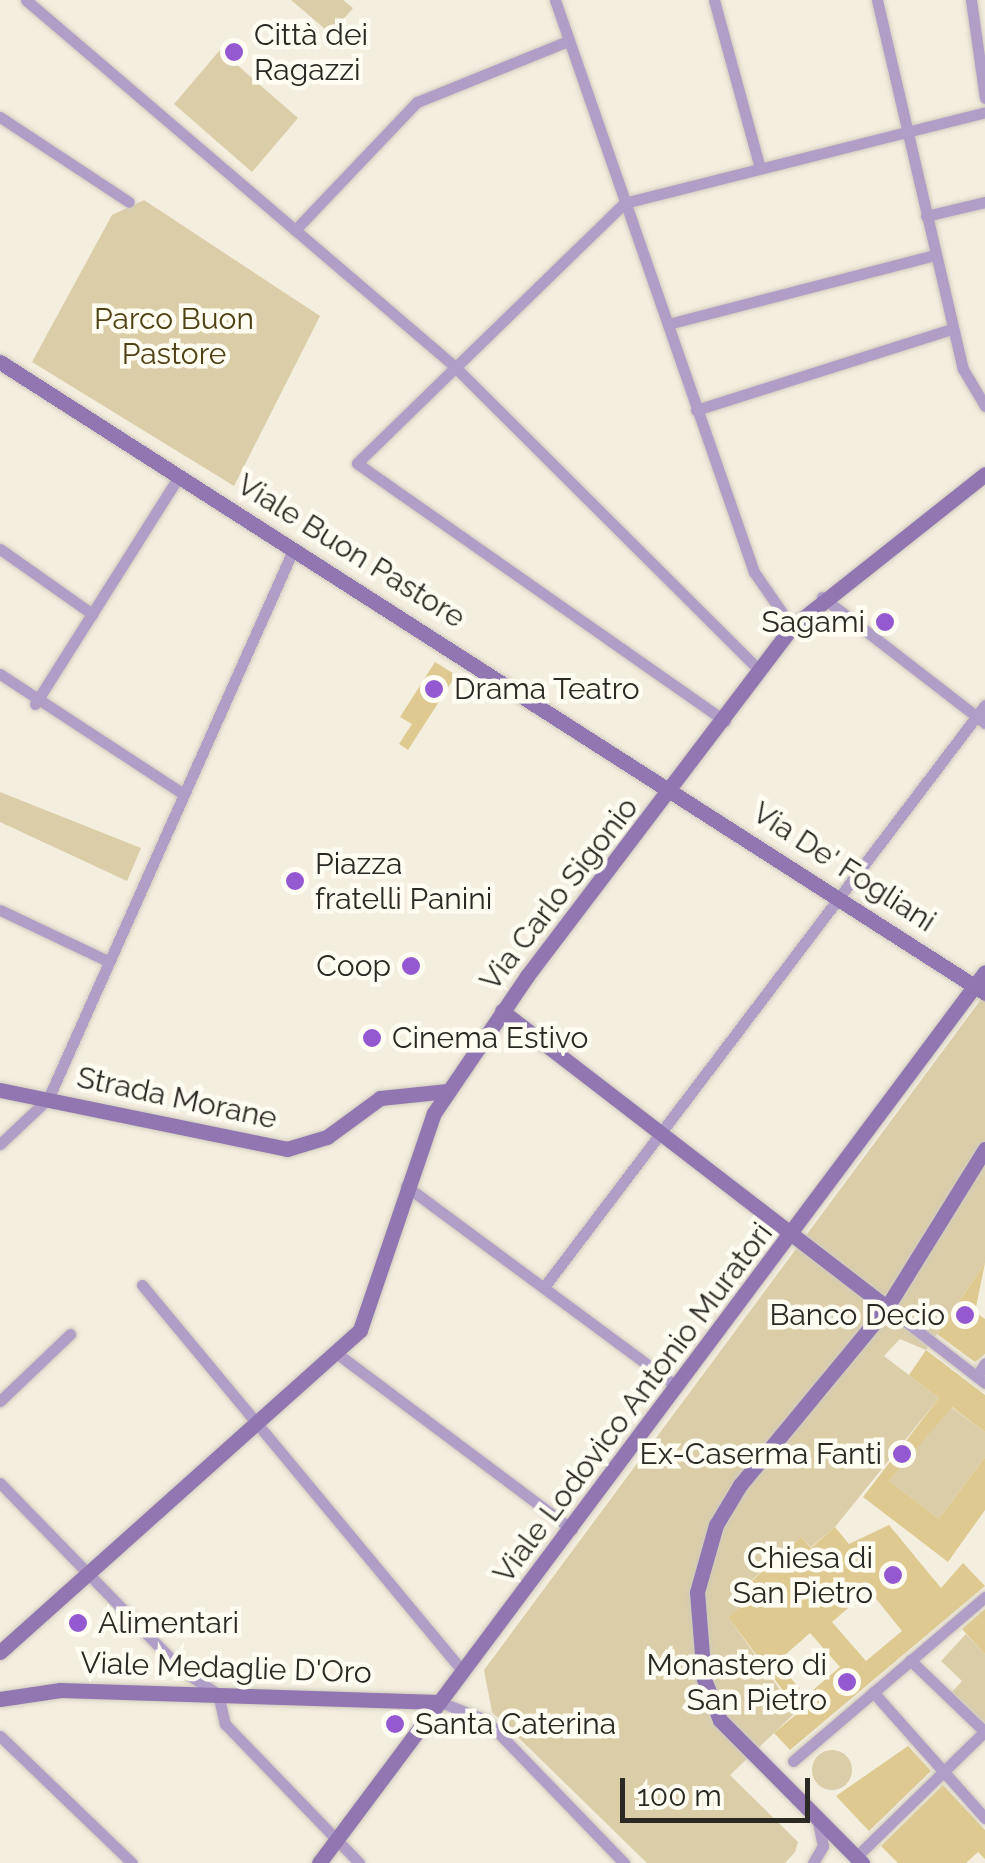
<!DOCTYPE html>
<meta charset="utf-8">
<style>
body{margin:0}
#map{position:relative;width:985px;height:1863px;overflow:hidden;background:#f4eedf;font-family:Raleway,sans-serif}
div>[style]{position:absolute}
.green>*{inset:0;background:#dbcda8}
.round{border-radius:50%}
.building>*{inset:0;background:#deca90}
.roads{filter:drop-shadow(0 0 2px #d0cbbd) drop-shadow(0 0 2px #d0cbbd)}
.street>*{height:11px;margin:-5.5px;padding:0 5.5px;transform-origin:5.5px;border-radius:5.5px;background:#b09ec7}
.secondary>*{height:15px;margin:-7.5px;padding:0 7.5px;transform-origin:7.5px;border-radius:7.5px;background:#9176b2}
.dots>*{width:28px;height:28px;translate:-50% -50%;box-sizing:border-box;border:5px solid #fffcf2;border-radius:50%}
span{translate:-50% -50%;white-space:nowrap;text-align:center;line-height:1.15;-webkit-text-stroke:9px #fffcf2;paint-order:stroke}
.poi-label{font-size:30px;color:#2b2923}
.left{translate:0 -50%;text-align:left}
.right{translate:-100% -50%;text-align:right}
.park-label{font-size:30px;color:#504115}
.street-label{font-size:30px;color:#2b2923}
.scale{position:absolute;left:620px;top:1778px;width:190px;height:45px;box-sizing:border-box;border:5px solid #2b2923;border-top:0;padding-left:12px;font-size:30px;line-height:35px;white-space:nowrap;color:#2b2923;-webkit-text-stroke:8px #fffcf2;paint-order:stroke}
</style>
<div id="map">
<div class="green">
<i style="clip-path:polygon(291px 0,343px 0,353px 8px,331px 34px)"></i>
<i style="clip-path:polygon(220px 50px,298px 118px,252px 172px,174px 104px)"></i>
<i style="clip-path:polygon(144px 200px,320px 316px,234px 486px,32px 362px,112px 215px)"></i>
<i style="clip-path:polygon(0 792px,141px 848px,127px 881px,0 822px)"></i>
<i style="clip-path:polygon(985px 994px,985px 1263px,926px 1350px,900px 1339px,884px 1356px,939px 1398px,835px 1527px,811px 1547px,801px 1537px,744px 1587px,752px 1597px,728px 1617px,796px 1712px,730px 1775px,798px 1842px,795px 1852px,785px 1863px,647px 1863px,492px 1712px,484px 1670px)"></i>
<i style="clip-path:polygon(951px 1407px,985px 1432px,985px 1457px,939px 1519px,889px 1481px)"></i>
<i style="clip-path:polygon(966px 1634px,985px 1654px,985px 1723px,952px 1692px,962px 1681px,941px 1661px)"></i>
<i class="round" style="left:812px;top:1750px;width:40px;height:40px"></i>
</div>
<div class="building">
<i style="clip-path:polygon(435px 662px,456px 675px,408px 750px,399px 744px,412px 724px,400px 717px)"></i>
<i style="clip-path:polygon(985px 1263px,975px 1312px,985px 1319px,985px 1354px,975px 1362px,937px 1334px)"></i>
<i style="clip-path:polygon(926px 1350px,985px 1395px,985px 1432px,952px 1407px,889px 1481px,939px 1519px,985px 1457px,985px 1510px,948px 1562px,863px 1497px,939px 1398px,909px 1375px)"></i>
<i style="clip-path:polygon(evenodd,889px 1525px,941px 1588px,963px 1563px,985px 1586px,790px 1750px,774px 1733px,799px 1712px,728px 1617px,752px 1597px,744px 1588px,801px 1537px,811px 1548px,835px 1527px,849px 1544px,889px 1525px,869px 1590px,902px 1631px,866px 1661px,832px 1622px,869px 1590px,889px 1525px,810px 1633px,840px 1667px,806px 1696px,777px 1662px,810px 1633px)"></i>
<i style="clip-path:polygon(985px 1609px,985px 1654px,962px 1629px)"></i>
<i style="clip-path:polygon(908px 1746px,931px 1771px,869px 1831px,836px 1796px)"></i>
<i style="clip-path:polygon(943px 1785px,985px 1830px,985px 1859px,978px 1852px,966px 1863px,898px 1863px,881px 1846px)"></i>
</div>
<div class="roads">
<div class="street">
<i style="left:26px;top:0;width:562px;rotate:40.52deg"></i>
<i style="left:453px;top:365px;width:433px;rotate:44.9deg"></i>
<i style="left:555px;top:0;width:606px;rotate:70.82deg"></i>
<i style="left:754px;top:572px;width:67px;rotate:55.4deg"></i>
<i style="left:714px;top:0;width:171px;rotate:74.7deg"></i>
<i style="left:877px;top:0;width:379px;rotate:76.9deg"></i>
<i style="left:963px;top:369px;width:43px;rotate:59.3deg"></i>
<i style="left:971px;top:0;width:99px;rotate:81.9deg"></i>
<i style="left:0;top:117px;width:154px;rotate:33.4deg"></i>
<i style="left:926px;top:216px;width:61px;rotate:-13.3deg"></i>
<i style="left:295px;top:230px;width:177px;rotate:-46.4deg"></i>
<i style="left:417px;top:102px;width:163px;rotate:-22deg"></i>
<i style="left:668px;top:324px;width:275px;rotate:-14.5deg"></i>
<i style="left:696px;top:410px;width:269px;rotate:-17.6deg"></i>
<i style="left:0;top:549px;width:113px;rotate:35.2deg"></i>
<i style="left:822px;top:597px;width:206px;rotate:37.7deg"></i>
<i style="left:0;top:674px;width:215px;rotate:33.2deg"></i>
<i style="left:35px;top:704px;width:271px;rotate:-57.7deg"></i>
<i style="left:725px;top:721px;width:449px;rotate:-145deg"></i>
<i style="left:357px;top:463px;width:373px;rotate:-44.2deg"></i>
<i style="left:624px;top:203px;width:372px;rotate:-14.1deg"></i>
<i style="left:0;top:910px;width:119px;rotate:25.3deg"></i>
<i style="left:0;top:1144px;width:66px;rotate:-43.2deg"></i>
<i style="left:48px;top:1099px;width:603px;rotate:-65.94deg"></i>
<i style="left:406px;top:1186px;width:336px;rotate:36.5deg"></i>
<i style="left:142px;top:1285px;width:494px;rotate:50.3deg"></i>
<i style="left:544px;top:1287px;width:730px;rotate:-52.85deg"></i>
<i style="left:887px;top:1307px;width:124px;rotate:37.8deg"></i>
<i style="left:335px;top:1352px;width:296px;rotate:36.8deg"></i>
<i style="left:977px;top:1376px;width:15px;rotate:-58deg"></i>
<i style="left:0;top:1401px;width:97px;rotate:-43.7deg"></i>
<i style="left:0;top:1483px;width:262px;rotate:45.8deg"></i>
<i style="left:183px;top:1671px;width:42px;rotate:33.3deg"></i>
<i style="left:218px;top:1694px;width:31px;rotate:77deg"></i>
<i style="left:225px;top:1724px;width:193px;rotate:46deg"></i>
<i style="left:910px;top:1660px;width:104px;rotate:43.8deg"></i>
<i style="left:873px;top:1692px;width:169px;rotate:48.4deg"></i>
<i style="left:440px;top:1702px;width:49px;rotate:21.4deg"></i>
<i style="left:486px;top:1720px;width:199px;rotate:46deg"></i>
<i style="left:0;top:1736px;width:183px;rotate:43.9deg"></i>
<i style="left:793px;top:1761px;width:253px;rotate:-40.5deg"></i>
<i style="left:856px;top:1857px;width:180px;rotate:-44.3deg"></i>
<i style="left:813px;top:1863px;width:20px;rotate:-60deg"></i>
<i style="left:823px;top:1846px;width:25px;rotate:-102deg"></i>
</div>
<div class="secondary">
<i style="left:0;top:362px;width:1170px;rotate:32.64deg"></i>
<i style="left:502px;top:1011px;width:486px;rotate:37.6deg"></i>
<i style="left:0;top:1090px;width:293px;rotate:11.6deg"></i>
<i style="left:287px;top:1149px;width:42px;rotate:-16.7deg"></i>
<i style="left:327px;top:1137px;width:66px;rotate:-36.3deg"></i>
<i style="left:380px;top:1098px;width:68px;rotate:-5.9deg"></i>
<i style="left:0;top:1652px;width:483px;rotate:-41.8deg"></i>
<i style="left:360px;top:1330px;width:229px;rotate:-71.2deg"></i>
<i style="left:434px;top:1113px;width:166px;rotate:-55.8deg"></i>
<i style="left:527px;top:976px;width:438px;rotate:-52.8deg"></i>
<i style="left:792px;top:627px;width:246px;rotate:-38.4deg"></i>
<i style="left:0;top:1699px;width:61px;rotate:-8.5deg"></i>
<i style="left:60px;top:1690px;width:380px;rotate:1.8deg"></i>
<i style="left:319px;top:1863px;width:1112px;rotate:-53.22deg"></i>
<i style="left:862px;top:1863px;width:202px;rotate:-134.8deg"></i>
<i style="left:720px;top:1720px;width:44px;rotate:-111.3deg"></i>
<i style="left:704px;top:1679px;width:87px;rotate:-94.6deg"></i>
<i style="left:697px;top:1592px;width:70px;rotate:-74.2deg"></i>
<i style="left:716px;top:1525px;width:47px;rotate:-59deg"></i>
<i style="left:740px;top:1485px;width:231px;rotate:-50.4deg"></i>
<i style="left:887px;top:1307px;width:186px;rotate:-58.2deg"></i>
</div>
</div>
<div class="dots">
<i style="left:234px;top:52px;background:#9459d0"></i>
<i style="left:885px;top:622px;background:#9459d0"></i>
<i style="left:434px;top:689px;background:#9459d0"></i>
<i style="left:295px;top:881px;background:#9459d0"></i>
<i style="left:411px;top:966px;background:#9459d0"></i>
<i style="left:372px;top:1038px;background:#9459d0"></i>
<i style="left:965px;top:1315px;background:#9459d0"></i>
<i style="left:902px;top:1454px;background:#9459d0"></i>
<i style="left:893px;top:1575px;background:#9459d0"></i>
<i style="left:78px;top:1623px;background:#9459d0"></i>
<i style="left:847px;top:1682px;background:#9459d0"></i>
<i style="left:395px;top:1724px;background:#9459d0"></i>
</div>
<div class="poi-label">
<span class="left" style="left:254px;top:52px">Città dei<br>Ragazzi</span>
<span class="right" style="left:865px;top:622px">Sagami</span>
<span class="left" style="left:454px;top:689px">Drama Teatro</span>
<span class="left" style="left:315px;top:881px">Piazza<br>fratelli Panini</span>
<span class="right" style="left:391px;top:966px">Coop</span>
<span class="left" style="left:392px;top:1038px">Cinema Estivo</span>
<span class="right" style="left:945px;top:1315px">Banco Decio</span>
<span class="right" style="left:882px;top:1454px">Ex-Caserma Fanti</span>
<span class="right" style="left:873px;top:1575px">Chiesa di<br>San Pietro</span>
<span class="left" style="left:98px;top:1623px">Alimentari</span>
<span class="right" style="left:827px;top:1682px">Monastero di<br>San Pietro</span>
<span class="left" style="left:415px;top:1724px">Santa Caterina</span>
</div>
<div class="park-label">
<span style="left:174px;top:336px">Parco Buon<br>Pastore</span>
</div>
<div class="street-label">
<span style="left:351px;top:551px;rotate:32deg">Viale Buon Pastore</span>
<span style="left:844px;top:867px;rotate:33deg">Via De' Fogliani</span>
<span style="left:559px;top:894px;rotate:-52deg">Via Carlo Sigonio</span>
<span style="left:177px;top:1098px;rotate:12deg">Strada Morane</span>
<span style="left:633px;top:1403px;rotate:-53deg">Viale Lodovico Antonio Muratori</span>
<span style="left:226px;top:1668px;rotate:2deg">Viale Medaglie D'Oro</span>
</div>
<div class="scale">100 m</div>
</div>
